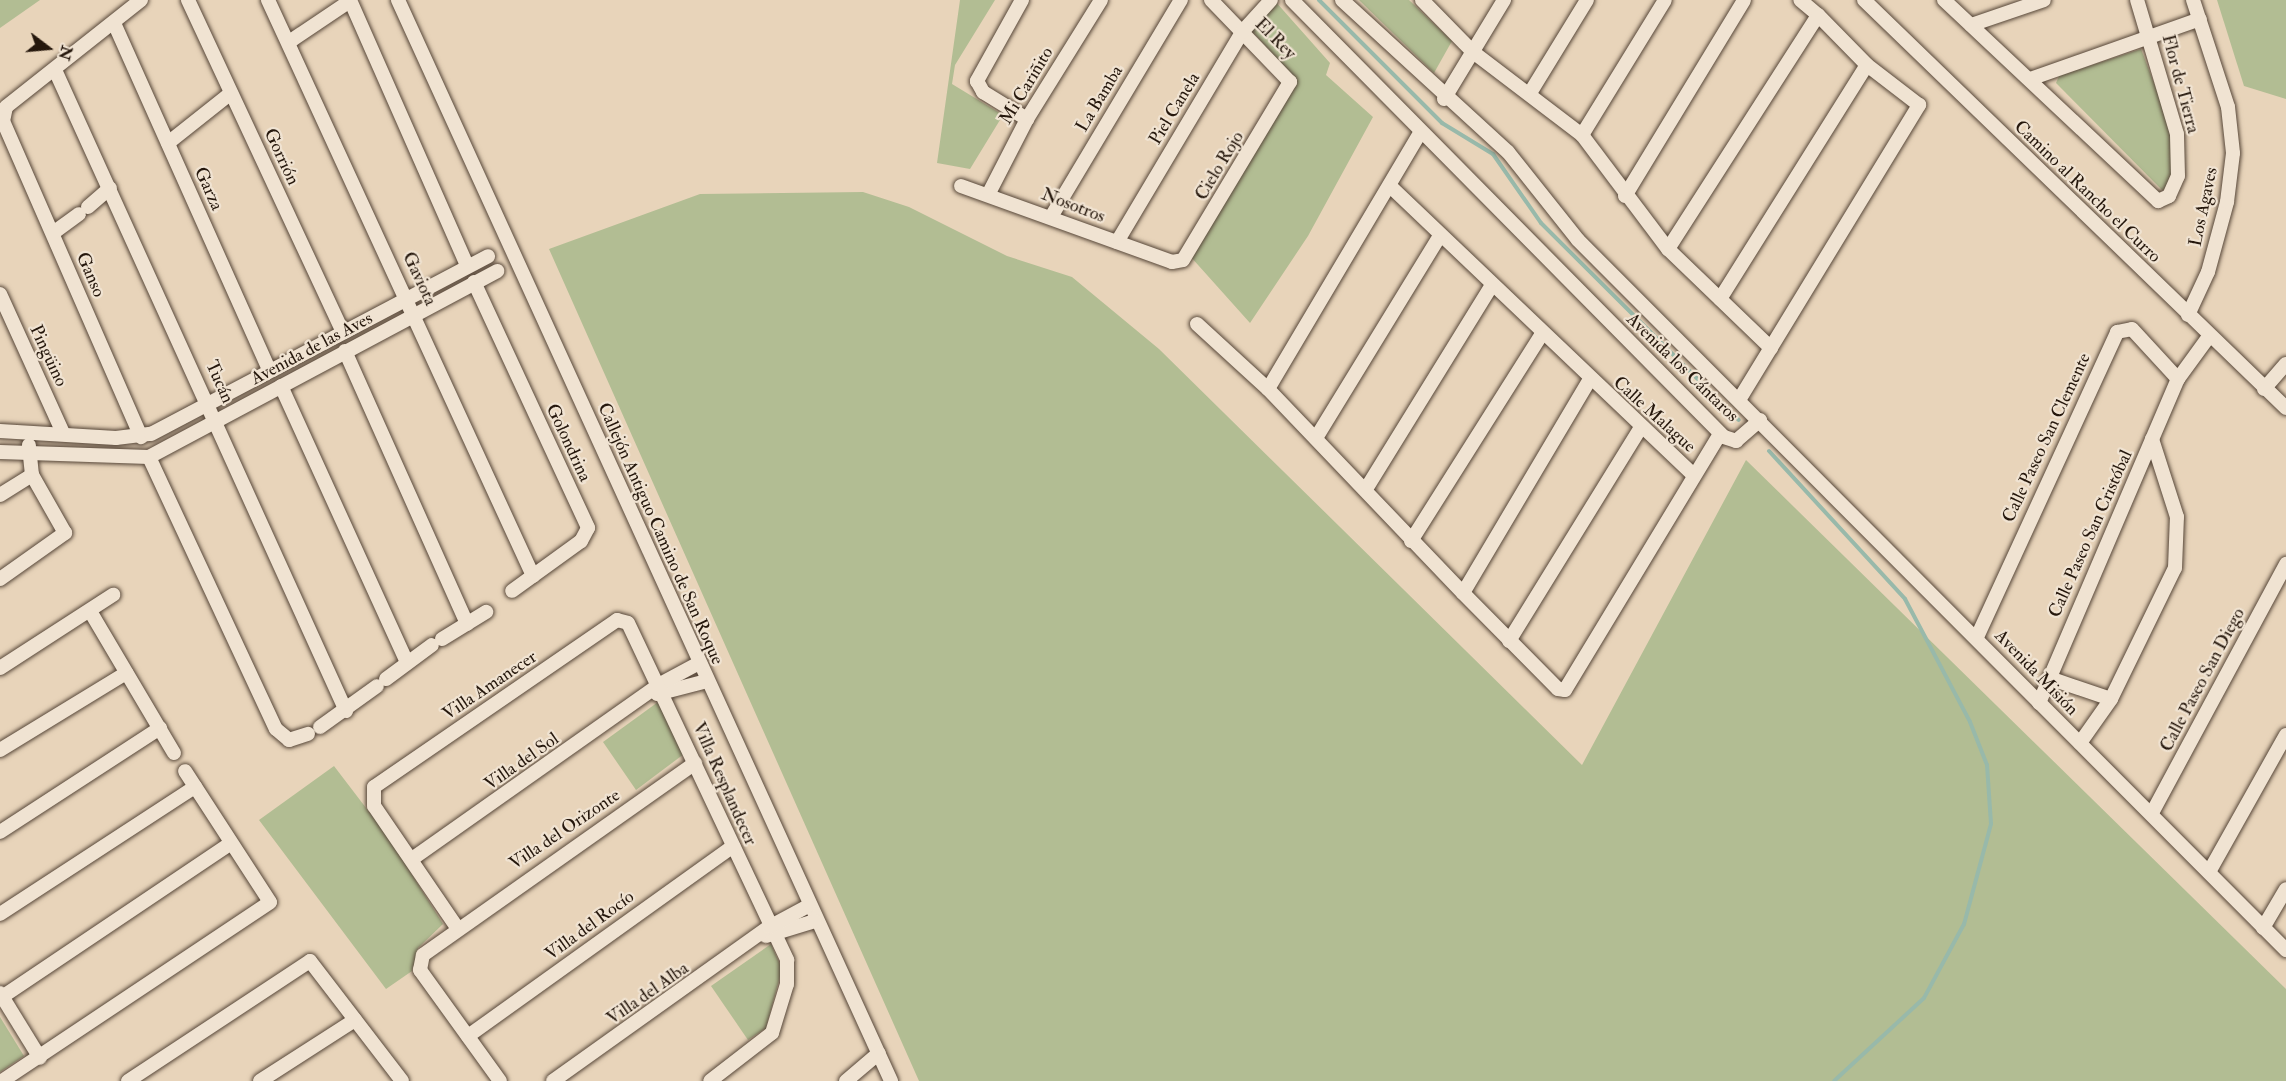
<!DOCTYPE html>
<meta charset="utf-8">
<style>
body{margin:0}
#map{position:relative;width:2286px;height:1081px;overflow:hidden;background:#e8d4ba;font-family:"IM FELL Double Pica",serif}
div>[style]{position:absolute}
.green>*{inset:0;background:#b2bd93}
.stream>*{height:4px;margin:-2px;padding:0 2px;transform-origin:2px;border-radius:2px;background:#98b9aa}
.roads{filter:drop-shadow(0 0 2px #564638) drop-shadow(0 0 2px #564638)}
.minor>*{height:14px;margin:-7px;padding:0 7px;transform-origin:7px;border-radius:7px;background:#f0e3d2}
span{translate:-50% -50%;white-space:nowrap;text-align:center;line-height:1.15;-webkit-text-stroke:4.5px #f0e3d2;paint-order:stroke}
.street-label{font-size:18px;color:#25170c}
.north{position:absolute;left:18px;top:18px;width:60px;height:60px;-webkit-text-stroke:4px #f0e3d2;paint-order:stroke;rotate:106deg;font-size:16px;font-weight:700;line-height:24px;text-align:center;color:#25170c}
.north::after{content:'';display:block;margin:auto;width:21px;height:27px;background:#25170c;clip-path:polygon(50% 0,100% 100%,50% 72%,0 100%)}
</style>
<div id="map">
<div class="green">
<i style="clip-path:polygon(0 0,40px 0,0 28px)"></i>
<i style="clip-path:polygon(960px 0,995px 0,955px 65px,952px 84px,1003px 115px,970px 169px,937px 163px)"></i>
<i style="clip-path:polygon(1359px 0,1409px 0,1452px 41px,1434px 73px)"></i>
<i style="clip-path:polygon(2217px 0,2286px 0,2286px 99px,2244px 86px)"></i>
<i style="clip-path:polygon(1275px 1px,1330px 63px,1326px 75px,1373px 117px,1308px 236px,1250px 323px,1190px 256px,1297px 80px,1251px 30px)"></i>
<i style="clip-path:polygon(2141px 49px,2168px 120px,2174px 155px,2170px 187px,2162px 190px,2056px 83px,2059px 76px)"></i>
<i style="clip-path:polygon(863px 192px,909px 207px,1007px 256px,1072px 277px,1159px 349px,1582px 765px,1746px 460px,2286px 989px,2286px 1081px,919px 1081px,549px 249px,700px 194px)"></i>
<i style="clip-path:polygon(658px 702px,684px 754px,636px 790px,603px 742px)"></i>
<i style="clip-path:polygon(334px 766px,389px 838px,443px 924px,418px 948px,412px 971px,386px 989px,259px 820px)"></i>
<i style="clip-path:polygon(771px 944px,782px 969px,766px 1028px,748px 1040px,711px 986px)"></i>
<i style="clip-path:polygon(0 1017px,24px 1056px,0 1072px)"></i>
</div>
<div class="stream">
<i style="left:1319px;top:0;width:174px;rotate:45deg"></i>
<i style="left:1442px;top:123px;width:60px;rotate:31.3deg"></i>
<i style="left:1493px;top:154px;width:84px;rotate:55.2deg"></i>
<i style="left:1541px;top:223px;width:279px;rotate:44.9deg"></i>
<i style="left:1769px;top:451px;width:201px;rotate:47.4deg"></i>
<i style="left:1905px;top:599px;width:139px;rotate:62.1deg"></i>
<i style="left:1970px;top:722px;width:46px;rotate:68.4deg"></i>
<i style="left:1987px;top:765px;width:59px;rotate:86.1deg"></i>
<i style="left:1991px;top:824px;width:104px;rotate:105.1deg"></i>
<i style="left:1964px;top:924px;width:84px;rotate:118.4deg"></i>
<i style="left:1924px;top:998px;width:122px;rotate:137.3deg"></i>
</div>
<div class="roads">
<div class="minor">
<i style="left:141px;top:0;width:172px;rotate:141.6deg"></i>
<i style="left:6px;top:107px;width:14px;rotate:102deg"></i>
<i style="left:3px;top:121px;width:345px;rotate:66.4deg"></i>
<i style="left:188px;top:0;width:364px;rotate:65deg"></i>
<i style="left:268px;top:0;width:634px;rotate:65.29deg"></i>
<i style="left:350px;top:0;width:290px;rotate:66.2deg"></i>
<i style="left:398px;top:0;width:1188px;rotate:65.48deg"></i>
<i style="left:1022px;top:0;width:93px;rotate:119.1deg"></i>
<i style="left:977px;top:81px;width:13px;rotate:61deg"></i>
<i style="left:983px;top:92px;width:52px;rotate:31.5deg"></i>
<i style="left:1292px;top:0;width:614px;rotate:45.33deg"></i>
<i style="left:1724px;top:437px;width:13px;rotate:18deg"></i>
<i style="left:1736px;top:441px;width:32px;rotate:-41deg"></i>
<i style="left:1342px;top:0;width:225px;rotate:42.5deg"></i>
<i style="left:1508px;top:152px;width:112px;rotate:51.5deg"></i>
<i style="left:1578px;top:240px;width:1003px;rotate:45.08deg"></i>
<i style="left:1422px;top:0;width:73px;rotate:45.6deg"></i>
<i style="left:1473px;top:52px;width:137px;rotate:37.3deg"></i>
<i style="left:1582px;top:135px;width:143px;rotate:53deg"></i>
<i style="left:1668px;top:249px;width:143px;rotate:43.9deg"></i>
<i style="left:1864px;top:0;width:587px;rotate:44.03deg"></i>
<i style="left:1944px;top:0;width:294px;rotate:43.2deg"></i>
<i style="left:2158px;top:201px;width:12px;rotate:-24deg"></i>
<i style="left:2169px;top:196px;width:22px;rotate:-66deg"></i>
<i style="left:2178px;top:176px;width:42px;rotate:-91.4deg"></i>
<i style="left:2177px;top:134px;width:140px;rotate:-106.6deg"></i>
<i style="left:114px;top:23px;width:380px;rotate:65.9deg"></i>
<i style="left:1971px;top:25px;width:77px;rotate:-18.9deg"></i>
<i style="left:289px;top:42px;width:73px;rotate:-33.9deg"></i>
<i style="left:55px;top:70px;width:704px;rotate:65.58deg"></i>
<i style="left:2030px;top:79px;width:180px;rotate:-19.4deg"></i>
<i style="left:1530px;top:93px;width:109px;rotate:-58.5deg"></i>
<i style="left:1444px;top:99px;width:116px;rotate:-58.8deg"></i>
<i style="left:1582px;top:135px;width:158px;rotate:-58.4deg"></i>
<i style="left:168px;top:143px;width:80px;rotate:-38.4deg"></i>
<i style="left:961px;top:186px;width:224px;rotate:19.8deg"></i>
<i style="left:1172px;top:262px;width:11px;rotate:-10deg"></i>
<i style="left:1183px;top:260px;width:208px;rotate:-59deg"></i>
<i style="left:1290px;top:82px;width:114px;rotate:-133.9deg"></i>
<i style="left:1390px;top:186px;width:420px;rotate:43.6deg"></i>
<i style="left:989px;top:193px;width:83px;rotate:-62.8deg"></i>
<i style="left:1027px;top:119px;width:140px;rotate:-58.1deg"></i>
<i style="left:1625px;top:196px;width:229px;rotate:-58.7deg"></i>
<i style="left:88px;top:207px;width:29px;rotate:-41deg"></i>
<i style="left:1051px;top:217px;width:253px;rotate:-59.1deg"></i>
<i style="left:53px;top:233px;width:32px;rotate:-36deg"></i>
<i style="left:1117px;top:242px;width:244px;rotate:-59.2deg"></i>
<i style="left:1242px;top:32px;width:43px;rotate:-47.8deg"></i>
<i style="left:1668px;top:249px;width:278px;rotate:-57.3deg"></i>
<i style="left:1818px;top:15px;width:23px;rotate:-140deg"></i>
<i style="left:474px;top:282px;width:271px;rotate:65.1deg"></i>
<i style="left:588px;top:528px;width:15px;rotate:118deg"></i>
<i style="left:581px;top:541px;width:85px;rotate:144.1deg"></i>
<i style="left:0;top:294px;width:153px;rotate:65.6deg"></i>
<i style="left:1720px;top:299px;width:276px;rotate:-57.9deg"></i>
<i style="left:1867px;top:65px;width:70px;rotate:-134.4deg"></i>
<i style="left:2188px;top:315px;width:47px;rotate:-65.1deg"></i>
<i style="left:2208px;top:272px;width:73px;rotate:-74.8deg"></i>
<i style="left:2227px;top:202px;width:49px;rotate:-83deg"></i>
<i style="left:2233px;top:153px;width:46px;rotate:-96.2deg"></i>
<i style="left:2228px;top:107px;width:113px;rotate:-108.1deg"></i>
<i style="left:1197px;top:324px;width:96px;rotate:42.5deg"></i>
<i style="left:1268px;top:389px;width:282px;rotate:46.3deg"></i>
<i style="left:1463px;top:593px;width:247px;rotate:-59.3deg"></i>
<i style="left:345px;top:351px;width:299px;rotate:65.9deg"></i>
<i style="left:281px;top:386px;width:303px;rotate:65.5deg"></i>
<i style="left:1268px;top:389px;width:298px;rotate:-59.3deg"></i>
<i style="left:2264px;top:389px;width:33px;rotate:-49deg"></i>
<i style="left:1739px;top:400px;width:346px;rotate:-58.6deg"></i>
<i style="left:1919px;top:105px;width:66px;rotate:-142.4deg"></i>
<i style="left:0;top:431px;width:116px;rotate:3.5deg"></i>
<i style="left:116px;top:438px;width:35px;rotate:-7deg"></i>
<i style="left:151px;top:434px;width:381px;rotate:-27.8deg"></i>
<i style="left:1316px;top:438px;width:237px;rotate:-58.5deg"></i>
<i style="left:0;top:452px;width:149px;rotate:1.9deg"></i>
<i style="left:149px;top:457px;width:395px;rotate:-28.1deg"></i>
<i style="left:149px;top:457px;width:300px;rotate:65deg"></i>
<i style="left:276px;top:729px;width:17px;rotate:40deg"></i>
<i style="left:289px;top:740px;width:20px;rotate:-18deg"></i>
<i style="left:1366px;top:489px;width:238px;rotate:-58.3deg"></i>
<i style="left:0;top:495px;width:38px;rotate:-32deg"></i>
<i style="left:1411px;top:541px;width:244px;rotate:-57.7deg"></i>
<i style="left:0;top:579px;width:80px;rotate:-35.3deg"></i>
<i style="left:65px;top:533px;width:67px;rotate:-119.6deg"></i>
<i style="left:32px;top:475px;width:30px;rotate:-96deg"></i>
<i style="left:1463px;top:593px;width:135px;rotate:45.3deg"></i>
<i style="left:1558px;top:689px;width:7px;rotate:8deg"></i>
<i style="left:1565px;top:690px;width:299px;rotate:-58.8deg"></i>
<i style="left:90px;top:611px;width:165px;rotate:59.4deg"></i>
<i style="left:1977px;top:637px;width:336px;rotate:-65.3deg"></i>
<i style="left:2117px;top:332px;width:15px;rotate:-11deg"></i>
<i style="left:2132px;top:329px;width:68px;rotate:47.4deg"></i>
<i style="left:442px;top:639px;width:52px;rotate:-31.5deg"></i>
<i style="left:1509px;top:641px;width:251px;rotate:-58.3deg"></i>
<i style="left:0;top:668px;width:135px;rotate:-32.9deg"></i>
<i style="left:2049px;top:678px;width:65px;rotate:18.7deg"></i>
<i style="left:386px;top:679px;width:57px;rotate:-36.5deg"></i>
<i style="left:657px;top:694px;width:52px;rotate:-14.6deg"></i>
<i style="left:2039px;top:703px;width:353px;rotate:-66.8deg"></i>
<i style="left:2178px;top:379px;width:54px;rotate:-54deg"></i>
<i style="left:320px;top:727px;width:70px;rotate:-35.7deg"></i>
<i style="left:2080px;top:743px;width:54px;rotate:-54.8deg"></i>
<i style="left:2111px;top:699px;width:146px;rotate:-64deg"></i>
<i style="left:2175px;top:568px;width:51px;rotate:-87.8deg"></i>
<i style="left:2177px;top:517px;width:82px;rotate:-107.8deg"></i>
<i style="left:0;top:750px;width:148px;rotate:-31.4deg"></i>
<i style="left:2152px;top:813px;width:283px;rotate:-61.7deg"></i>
<i style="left:0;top:832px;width:191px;rotate:-33deg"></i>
<i style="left:412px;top:859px;width:304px;rotate:-35.2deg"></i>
<i style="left:660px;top:684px;width:44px;rotate:-28.3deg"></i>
<i style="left:2209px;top:872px;width:157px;rotate:-60.7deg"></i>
<i style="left:0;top:914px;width:233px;rotate:-33.1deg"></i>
<i style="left:456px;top:926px;width:145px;rotate:-124.3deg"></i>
<i style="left:374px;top:806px;width:19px;rotate:-90deg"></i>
<i style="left:374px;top:787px;width:295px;rotate:-34.5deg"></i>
<i style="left:617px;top:620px;width:11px;rotate:15deg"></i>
<i style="left:628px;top:623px;width:373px;rotate:64.7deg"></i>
<i style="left:787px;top:960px;width:24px;rotate:90deg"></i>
<i style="left:787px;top:984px;width:51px;rotate:107deg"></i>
<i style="left:772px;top:1033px;width:78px;rotate:142.3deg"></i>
<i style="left:2263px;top:928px;width:45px;rotate:-59.5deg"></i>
<i style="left:766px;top:936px;width:51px;rotate:-17deg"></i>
<i style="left:0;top:993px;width:76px;rotate:58.4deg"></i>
<i style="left:2px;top:997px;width:275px;rotate:-33.9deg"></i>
<i style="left:468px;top:1036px;width:326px;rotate:-35.6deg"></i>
<i style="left:2px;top:1081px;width:322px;rotate:-33.7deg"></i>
<i style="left:270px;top:902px;width:156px;rotate:-123deg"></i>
<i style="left:128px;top:1081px;width:218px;rotate:-33.4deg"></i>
<i style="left:310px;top:961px;width:151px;rotate:52.5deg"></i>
<i style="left:260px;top:1081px;width:113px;rotate:-32.7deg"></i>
<i style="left:500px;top:1081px;width:137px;rotate:-125.8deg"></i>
<i style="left:420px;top:970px;width:15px;rotate:-79deg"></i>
<i style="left:423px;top:955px;width:333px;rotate:-35.2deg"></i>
<i style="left:553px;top:1081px;width:265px;rotate:-35.5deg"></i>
<i style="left:769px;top:927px;width:44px;rotate:-28.3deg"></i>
<i style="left:846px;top:1081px;width:43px;rotate:-40.3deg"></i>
</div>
</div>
<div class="street-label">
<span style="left:1275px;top:39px;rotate:45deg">El Rey</span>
<span style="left:2180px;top:84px;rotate:75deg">Flor de Tierra</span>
<span style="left:1027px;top:86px;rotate:-59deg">Mi Cariñito</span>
<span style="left:1100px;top:99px;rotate:-59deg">La Bamba</span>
<span style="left:1175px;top:109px;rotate:-59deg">Piel Canela</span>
<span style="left:281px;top:157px;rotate:65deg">Gorrión</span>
<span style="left:1220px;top:166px;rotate:-59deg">Cielo Rojo</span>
<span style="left:208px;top:189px;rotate:66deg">Garza</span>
<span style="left:2087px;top:192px;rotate:44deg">Camino al Rancho el Curro</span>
<span style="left:1073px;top:206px;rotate:21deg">Nosotros</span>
<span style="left:2204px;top:207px;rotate:-78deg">Los Agaves</span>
<span style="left:90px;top:275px;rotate:67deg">Ganso</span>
<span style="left:419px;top:279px;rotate:65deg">Gaviota</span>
<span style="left:312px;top:349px;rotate:-28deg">Avenida de las Aves</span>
<span style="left:48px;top:356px;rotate:65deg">Pingüino</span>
<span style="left:1682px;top:368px;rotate:44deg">Avenida los Cántaros</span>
<span style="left:219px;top:382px;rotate:66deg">Tucán</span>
<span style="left:1654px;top:415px;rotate:42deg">Calle Malague</span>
<span style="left:2047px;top:438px;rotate:-65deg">Calle Paseo San Clemente</span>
<span style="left:568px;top:443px;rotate:65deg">Golondrina</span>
<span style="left:660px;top:534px;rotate:66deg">Callejón Antiguo Camino de San Roque</span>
<span style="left:2091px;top:534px;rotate:-66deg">Calle Paseo San Cristóbal</span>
<span style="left:2036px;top:673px;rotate:46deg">Avenida Misión</span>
<span style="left:2203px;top:680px;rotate:-62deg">Calle Paseo San Diego</span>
<span style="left:490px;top:686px;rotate:-34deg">Villa Amanecer</span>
<span style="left:522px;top:762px;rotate:-35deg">Villa del Sol</span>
<span style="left:724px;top:784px;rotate:66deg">Villa Resplandecer</span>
<span style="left:565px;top:830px;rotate:-34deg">Villa del Orizonte</span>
<span style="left:590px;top:926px;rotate:-36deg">Villa del Rocío</span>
<span style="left:648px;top:994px;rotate:-35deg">Villa del Alba</span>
</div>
<div class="north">N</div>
</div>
